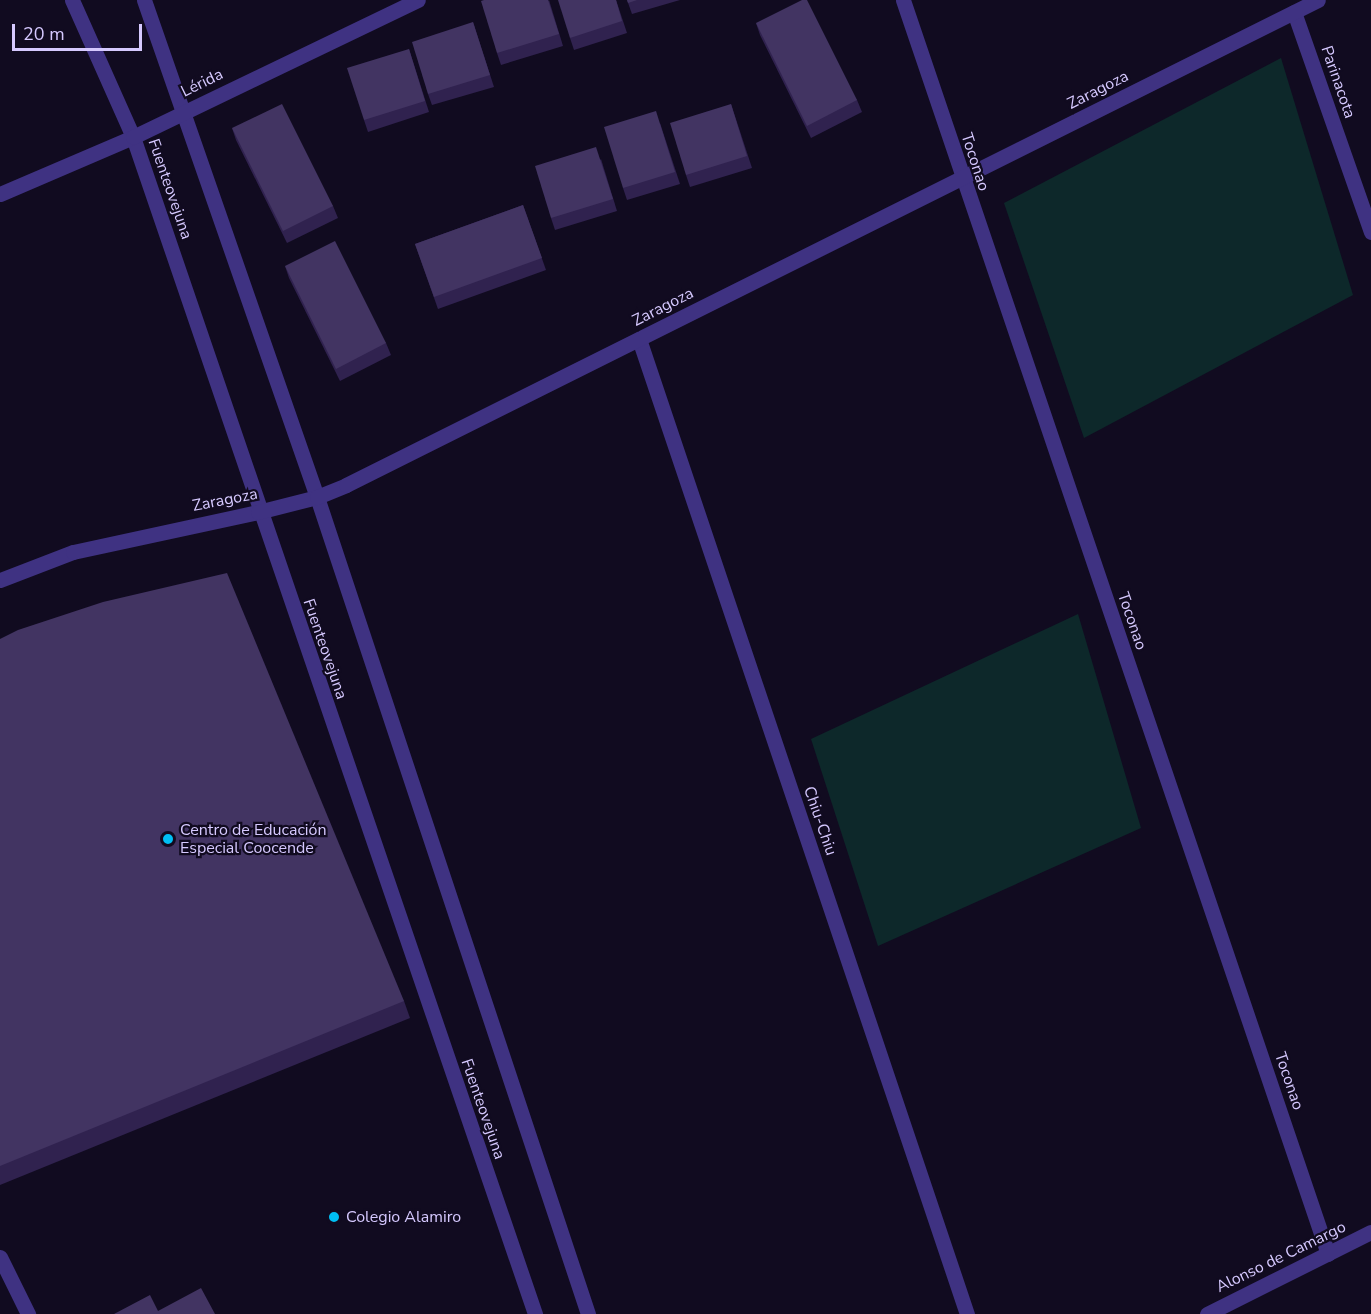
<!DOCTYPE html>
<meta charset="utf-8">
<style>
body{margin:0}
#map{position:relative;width:1371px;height:1314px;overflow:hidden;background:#110b20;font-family:"Nunito Sans",sans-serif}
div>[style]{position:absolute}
.green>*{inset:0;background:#0d282a}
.minor>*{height:15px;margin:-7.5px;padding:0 7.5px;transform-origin:7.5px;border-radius:7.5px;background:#3f3282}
.tertiary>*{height:15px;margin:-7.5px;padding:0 7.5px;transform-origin:7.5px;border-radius:7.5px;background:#3f3282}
.wall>*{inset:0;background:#30224f}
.building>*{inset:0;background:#423462}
.dots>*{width:16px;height:16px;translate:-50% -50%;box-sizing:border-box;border:3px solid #110b20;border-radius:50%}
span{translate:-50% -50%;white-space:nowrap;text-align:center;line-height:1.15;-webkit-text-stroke:4.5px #110b20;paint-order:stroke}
.street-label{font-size:16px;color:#d6c9ff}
.poi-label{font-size:16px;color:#d6c9ff}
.left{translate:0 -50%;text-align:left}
.scale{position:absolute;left:12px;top:24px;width:130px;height:27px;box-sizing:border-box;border:3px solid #d6c9ff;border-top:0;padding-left:8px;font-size:18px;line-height:21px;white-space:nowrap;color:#d6c9ff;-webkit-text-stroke:4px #110b20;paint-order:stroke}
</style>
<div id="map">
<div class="green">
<i style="clip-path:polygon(1281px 58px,1353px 295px,1084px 438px,1004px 203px)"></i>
<i style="clip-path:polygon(1078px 614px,1141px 828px,878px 946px,811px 739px)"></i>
</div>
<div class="minor">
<i style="left:72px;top:0;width:150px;rotate:66deg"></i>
<i style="left:133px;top:137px;width:1244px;rotate:71.14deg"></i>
<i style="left:144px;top:0;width:526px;rotate:70.81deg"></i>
<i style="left:317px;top:497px;width:861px;rotate:71.65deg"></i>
<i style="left:903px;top:0;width:1324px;rotate:71.28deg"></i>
<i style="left:1294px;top:12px;width:233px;rotate:70.7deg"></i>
<i style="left:0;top:194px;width:145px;rotate:-23.2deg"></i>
<i style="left:133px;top:137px;width:316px;rotate:-25.7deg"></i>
<i style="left:639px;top:339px;width:1029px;rotate:71.41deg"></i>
<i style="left:0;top:580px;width:78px;rotate:-21deg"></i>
<i style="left:73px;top:552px;width:189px;rotate:-12.2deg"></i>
<i style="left:258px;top:512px;width:61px;rotate:-14.3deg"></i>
<i style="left:317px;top:497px;width:31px;rotate:-22deg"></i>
<i style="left:346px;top:485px;width:1086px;rotate:-26.52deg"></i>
<i style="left:0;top:1257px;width:64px;rotate:63.8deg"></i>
</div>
<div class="tertiary">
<i style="left:1207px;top:1314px;width:183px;rotate:-26.6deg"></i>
</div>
<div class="wall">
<i style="clip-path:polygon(549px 0,563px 46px,501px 65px,497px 53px)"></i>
<i style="clip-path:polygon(616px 0,627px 33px,574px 50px,570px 38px)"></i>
<i style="clip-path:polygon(627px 0,680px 0,632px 14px)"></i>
<i style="clip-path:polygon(473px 22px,494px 87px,432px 105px,428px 94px)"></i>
<i style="clip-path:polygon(756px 23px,857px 100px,862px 112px,811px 138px,760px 35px)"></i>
<i style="clip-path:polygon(409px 49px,429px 112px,368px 132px,364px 120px)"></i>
<i style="clip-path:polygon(731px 104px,752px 168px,690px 187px,686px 175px)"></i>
<i style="clip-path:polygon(660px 123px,680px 184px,627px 200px,623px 188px)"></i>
<i style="clip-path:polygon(232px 128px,333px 206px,338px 218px,287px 243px,236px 140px)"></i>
<i style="clip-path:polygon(601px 159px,617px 211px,555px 230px,551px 218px)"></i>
<i style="clip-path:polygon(523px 205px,546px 270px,438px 309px,415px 244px)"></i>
<i style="clip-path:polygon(285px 266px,386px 343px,391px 355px,340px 381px,289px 278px)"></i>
<i style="clip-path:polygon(0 639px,404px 1001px,410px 1018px,0 1185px)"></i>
</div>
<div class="building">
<i style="clip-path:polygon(484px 0,548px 0,559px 34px,497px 53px,481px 1px)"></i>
<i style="clip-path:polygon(558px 0,616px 0,622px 21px,570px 38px)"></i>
<i style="clip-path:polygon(627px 0,637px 0,628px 3px)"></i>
<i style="clip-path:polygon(802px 0,807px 0,857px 100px,807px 126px,756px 23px)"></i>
<i style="clip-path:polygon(473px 22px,490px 75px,428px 94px,412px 42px)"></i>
<i style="clip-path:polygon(409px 49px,425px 101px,364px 120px,347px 68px)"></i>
<i style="clip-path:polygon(282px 104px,333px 206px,283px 231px,232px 128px)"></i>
<i style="clip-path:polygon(731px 104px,747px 156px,686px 175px,670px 123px)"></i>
<i style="clip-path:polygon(656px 111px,675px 172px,623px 188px,604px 127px)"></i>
<i style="clip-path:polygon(596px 147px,613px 199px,551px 218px,535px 166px)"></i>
<i style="clip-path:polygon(523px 205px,542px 258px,434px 297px,415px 244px)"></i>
<i style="clip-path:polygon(335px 241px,386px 343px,336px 369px,285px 266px)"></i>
<i style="clip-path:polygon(227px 573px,404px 1001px,0 1166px,0 639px,18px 630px,103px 602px)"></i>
<i style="clip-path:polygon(201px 1288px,215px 1314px,114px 1314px,150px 1295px,158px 1311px)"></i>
</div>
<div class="dots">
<i style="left:168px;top:839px;background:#00bff4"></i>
<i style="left:334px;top:1217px;background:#00bff4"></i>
</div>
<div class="street-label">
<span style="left:1338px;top:82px;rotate:71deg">Parinacota</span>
<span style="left:202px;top:83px;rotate:-26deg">Lérida</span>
<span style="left:1098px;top:90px;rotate:-27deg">Zaragoza</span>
<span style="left:975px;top:162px;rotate:72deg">Toconao</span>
<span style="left:170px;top:189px;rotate:71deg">Fuenteovejuna</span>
<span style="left:663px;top:307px;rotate:-27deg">Zaragoza</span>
<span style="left:225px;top:500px;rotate:-11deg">Zaragoza</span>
<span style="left:1132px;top:621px;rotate:71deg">Toconao</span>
<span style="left:325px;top:649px;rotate:71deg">Fuenteovejuna</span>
<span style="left:820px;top:821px;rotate:71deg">Chiu-Chiu</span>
<span style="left:1289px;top:1081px;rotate:71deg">Toconao</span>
<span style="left:483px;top:1109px;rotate:71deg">Fuenteovejuna</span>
<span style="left:1281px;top:1257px;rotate:-26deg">Alonso de Camargo</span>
</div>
<div class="poi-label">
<span class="left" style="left:180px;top:839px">Centro de Educación<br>Especial Coocende</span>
<span class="left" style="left:346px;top:1217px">Colegio Alamiro</span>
</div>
<div class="scale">20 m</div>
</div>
